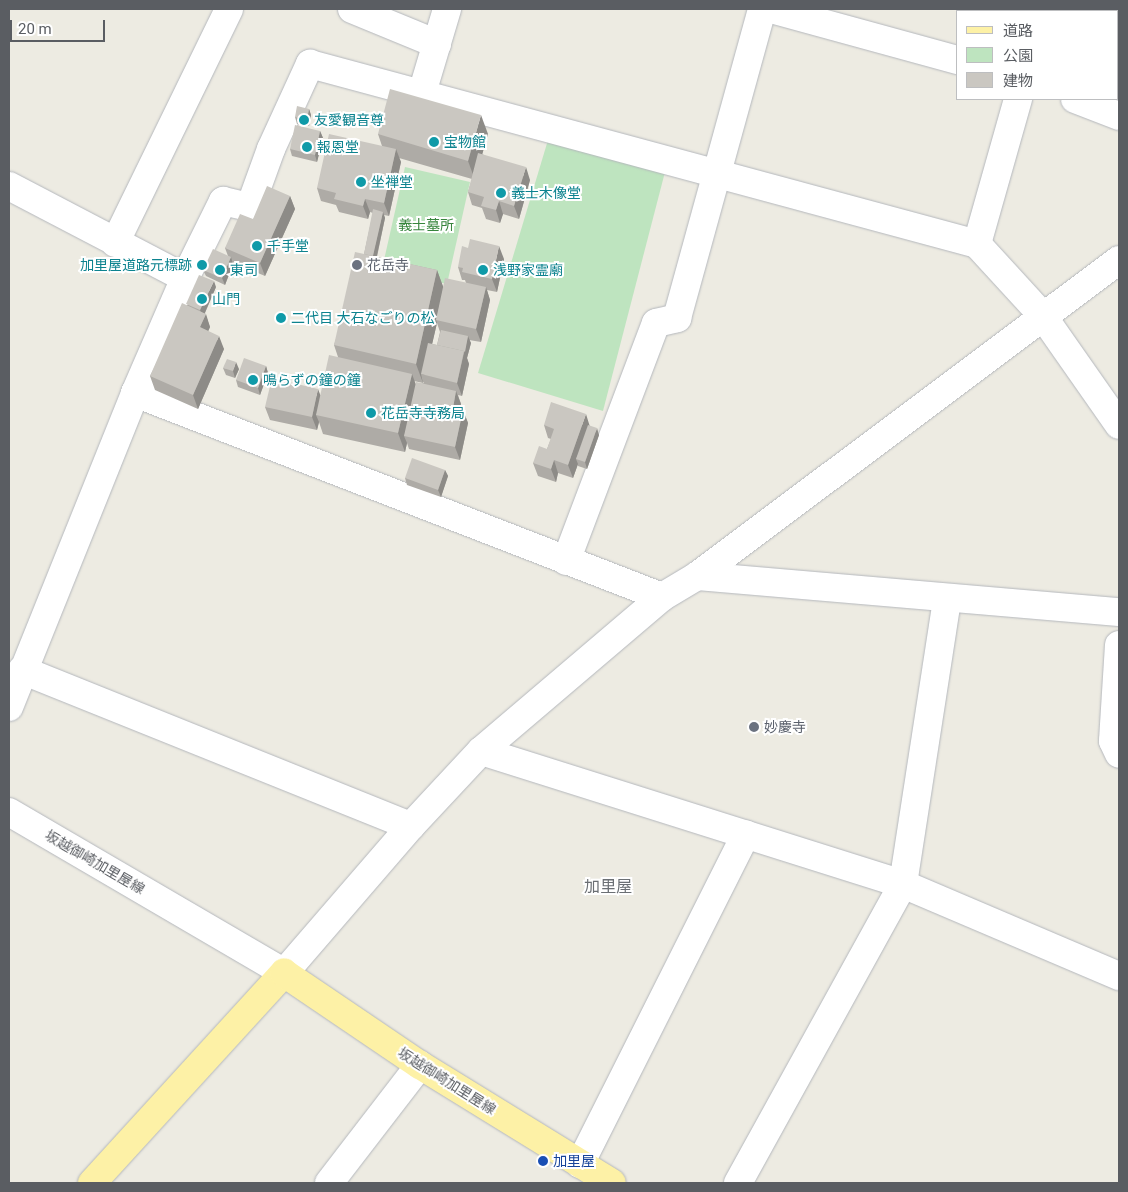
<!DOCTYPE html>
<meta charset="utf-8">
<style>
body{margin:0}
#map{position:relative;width:1128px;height:1192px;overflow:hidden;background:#edebe2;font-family:Roboto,"Noto Sans JP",sans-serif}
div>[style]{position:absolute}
.green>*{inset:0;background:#bee4bf}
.roads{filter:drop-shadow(0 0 1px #b4b7bc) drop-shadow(0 0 1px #b4b7bc)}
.minor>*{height:28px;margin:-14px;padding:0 14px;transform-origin:14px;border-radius:14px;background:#fff}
.major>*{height:28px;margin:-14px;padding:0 14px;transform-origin:14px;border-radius:14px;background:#fdf1a6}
.wall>*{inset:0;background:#aeaba6}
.shaded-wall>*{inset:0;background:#8d8b87}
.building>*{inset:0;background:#cac7c1}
.dots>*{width:14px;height:14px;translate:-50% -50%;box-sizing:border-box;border:2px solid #fff;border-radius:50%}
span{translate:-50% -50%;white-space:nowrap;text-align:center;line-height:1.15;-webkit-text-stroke:4px #fff;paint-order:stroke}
.culture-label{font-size:14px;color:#0d838f}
.left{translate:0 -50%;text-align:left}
.right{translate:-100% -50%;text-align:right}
.park-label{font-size:14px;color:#37853c}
.worship-label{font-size:14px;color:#5b616d}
.street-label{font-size:14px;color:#5a5d62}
.transit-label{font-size:14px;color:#164399}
.quarter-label{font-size:16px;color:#6b6f74}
.frame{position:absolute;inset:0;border:10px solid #5a5d62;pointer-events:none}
.legend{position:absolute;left:956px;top:10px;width:162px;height:90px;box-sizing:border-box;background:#fff;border:1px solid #bdbec0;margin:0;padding:6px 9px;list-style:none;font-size:15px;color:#5a5d62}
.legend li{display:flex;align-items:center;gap:10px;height:25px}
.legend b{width:25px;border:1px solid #bdbec0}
.scale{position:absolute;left:10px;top:20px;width:95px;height:22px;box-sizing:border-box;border:2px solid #5a5d62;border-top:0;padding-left:6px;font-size:15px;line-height:18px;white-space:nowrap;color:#5a5d62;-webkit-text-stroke:4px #fff;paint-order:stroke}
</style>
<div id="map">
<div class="green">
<i style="clip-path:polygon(548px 140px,665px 172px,603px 411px,478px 373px)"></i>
<i style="clip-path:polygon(405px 167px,470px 182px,447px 284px,382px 269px)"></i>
</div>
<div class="roads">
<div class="minor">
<i style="left:352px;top:9px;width:92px;rotate:22.4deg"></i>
<i style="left:771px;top:9px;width:193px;rotate:15.3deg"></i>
<i style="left:1043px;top:11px;width:2px;rotate:-63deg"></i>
<i style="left:422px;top:93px;width:88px;rotate:-73.4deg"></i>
<i style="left:1075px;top:99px;width:47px;rotate:21.1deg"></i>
<i style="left:9px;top:186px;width:199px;rotate:27.6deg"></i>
<i style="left:115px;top:243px;width:260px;rotate:-64deg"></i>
<i style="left:977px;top:244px;width:151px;rotate:-74.2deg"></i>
<i style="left:135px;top:393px;width:125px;rotate:-66.5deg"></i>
<i style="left:185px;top:278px;width:86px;rotate:-63.7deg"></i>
<i style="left:223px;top:201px;width:28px;rotate:13deg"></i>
<i style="left:250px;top:207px;width:62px;rotate:-70.1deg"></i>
<i style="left:271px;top:149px;width:94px;rotate:-65.4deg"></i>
<i style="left:310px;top:64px;width:691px;rotate:15.1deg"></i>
<i style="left:977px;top:244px;width:96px;rotate:47.5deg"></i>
<i style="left:1042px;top:315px;width:134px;rotate:55deg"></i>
<i style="left:566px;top:561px;width:254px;rotate:-69.3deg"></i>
<i style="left:656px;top:323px;width:22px;rotate:-13deg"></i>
<i style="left:677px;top:318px;width:320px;rotate:-74.6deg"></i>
<i style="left:697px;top:576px;width:424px;rotate:4.9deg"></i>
<i style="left:1119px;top:645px;width:96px;rotate:93.6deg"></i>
<i style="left:1113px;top:741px;width:14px;rotate:65deg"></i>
<i style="left:22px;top:670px;width:419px;rotate:21.9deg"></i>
<i style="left:9px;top:707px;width:338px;rotate:-68.1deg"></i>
<i style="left:135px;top:393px;width:565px;rotate:21.16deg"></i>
<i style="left:481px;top:751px;width:442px;rotate:17.5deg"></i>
<i style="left:903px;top:884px;width:235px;rotate:23.1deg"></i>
<i style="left:9px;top:812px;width:319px;rotate:30.3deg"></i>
<i style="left:284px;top:973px;width:194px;rotate:-49.2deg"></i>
<i style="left:411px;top:826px;width:103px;rotate:-47deg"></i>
<i style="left:481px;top:751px;width:238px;rotate:-40.4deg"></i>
<i style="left:662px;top:597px;width:41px;rotate:-31deg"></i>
<i style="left:697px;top:576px;width:527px;rotate:-36.83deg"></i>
<i style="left:580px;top:1164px;width:369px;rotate:-63.3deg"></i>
<i style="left:329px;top:1183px;width:149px;rotate:-52.4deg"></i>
<i style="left:738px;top:1183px;width:342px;rotate:-61.1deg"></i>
<i style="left:903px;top:884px;width:288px;rotate:-81.2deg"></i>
</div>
<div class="major">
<i style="left:92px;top:1183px;width:285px;rotate:-47.6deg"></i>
<i style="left:284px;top:973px;width:164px;rotate:34.1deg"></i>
<i style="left:420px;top:1065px;width:225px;rotate:31.6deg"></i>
</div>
</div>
<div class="wall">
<i style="clip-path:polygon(309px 109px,311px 115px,309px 126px,297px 124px,295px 117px)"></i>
<i style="clip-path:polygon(320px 131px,323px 138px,317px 162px,292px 156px,290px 149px)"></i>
<i style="clip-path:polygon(evenodd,378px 134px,488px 134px,482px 154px,530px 180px,519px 219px,503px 214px,500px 223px,486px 219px,482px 208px,472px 205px,468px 192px,472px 179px,399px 158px,401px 162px,389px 216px,384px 215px,385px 218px,377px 257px,437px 270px,443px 287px,466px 283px,465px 280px,462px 280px,458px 267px,504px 259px,497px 292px,487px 290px,490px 300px,481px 342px,469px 340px,471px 343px,467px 358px,469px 364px,462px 396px,458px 395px,461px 404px,460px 409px,463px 410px,468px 423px,460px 460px,409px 449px,407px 443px,405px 452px,323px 434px,319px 422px,317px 430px,270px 420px,265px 407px,321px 395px,338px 357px,334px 345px,364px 254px,373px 213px,370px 212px,368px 219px,339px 212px,336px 205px,321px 201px,317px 188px,382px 146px,378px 134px,437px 323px,440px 332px,437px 345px,432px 344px,437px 323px,378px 134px,414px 381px,423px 383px,424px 382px,424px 383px,416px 385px,414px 381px)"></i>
<i style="clip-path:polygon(290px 196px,295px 209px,265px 276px,232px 262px,233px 264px,225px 285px,206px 276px,203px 270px,228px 256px,225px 248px,253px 219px)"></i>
<i style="clip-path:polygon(216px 287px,205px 313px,210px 327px,208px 331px,224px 349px,198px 409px,155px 390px,150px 376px,187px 305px)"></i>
<i style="clip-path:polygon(266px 366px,268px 373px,260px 395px,238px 387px,236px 380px)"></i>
<i style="clip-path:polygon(223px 368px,239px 369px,235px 378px,226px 375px)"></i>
<i style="clip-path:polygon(544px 425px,590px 426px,599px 435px,587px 469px,578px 466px,578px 464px,573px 478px,558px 473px,556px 482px,538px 476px,533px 463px,547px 449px,551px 439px,548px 438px)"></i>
<i style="clip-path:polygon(445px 470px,448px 476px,441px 497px,407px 485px,405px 478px)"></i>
</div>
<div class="shaded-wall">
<i style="clip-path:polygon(309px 109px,311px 115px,309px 126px,307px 120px)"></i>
<i style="clip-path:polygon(481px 115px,488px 134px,475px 180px,468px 161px)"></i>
<i style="clip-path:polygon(320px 131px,323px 138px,317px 162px,315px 155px)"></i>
<i style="clip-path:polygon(396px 149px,401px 162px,389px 216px,384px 203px)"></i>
<i style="clip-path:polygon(526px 167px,530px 180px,519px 219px,514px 206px)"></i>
<i style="clip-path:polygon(290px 196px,295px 209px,265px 276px,260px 263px)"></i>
<i style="clip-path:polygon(365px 199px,370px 212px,368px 219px,363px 206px)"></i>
<i style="clip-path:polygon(499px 201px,503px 214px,500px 223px,496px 210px)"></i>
<i style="clip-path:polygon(383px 212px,385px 218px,374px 269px,371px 262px)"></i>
<i style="clip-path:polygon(499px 246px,504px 259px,497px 292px,492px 279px)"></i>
<i style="clip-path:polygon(231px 257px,233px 264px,225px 285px,222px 278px)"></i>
<i style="clip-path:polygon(437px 270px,444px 289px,436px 320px,437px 323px,425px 375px,421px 374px,423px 383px,416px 364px)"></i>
<i style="clip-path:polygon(214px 281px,216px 287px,203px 317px,200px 310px)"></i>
<i style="clip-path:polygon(486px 287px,490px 300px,481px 342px,476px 329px)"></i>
<i style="clip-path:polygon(206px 314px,210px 327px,204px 341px,200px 327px)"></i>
<i style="clip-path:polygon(219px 336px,224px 349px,198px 409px,193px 395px)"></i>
<i style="clip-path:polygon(468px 336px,471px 343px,467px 358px,469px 364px,462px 396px,457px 383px)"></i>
<i style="clip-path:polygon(236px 362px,239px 369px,235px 378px,233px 371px)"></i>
<i style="clip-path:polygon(266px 366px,268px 373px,260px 395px,258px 388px)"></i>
<i style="clip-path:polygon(412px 374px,419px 393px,404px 436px,407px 443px,405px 452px,398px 433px)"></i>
<i style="clip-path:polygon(318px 389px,323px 402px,316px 415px,319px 422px,317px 430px,312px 417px)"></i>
<i style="clip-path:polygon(456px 391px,461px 404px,457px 421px,453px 408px)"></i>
<i style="clip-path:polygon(463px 410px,468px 423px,460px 460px,455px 447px)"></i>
<i style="clip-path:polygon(586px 414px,590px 427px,576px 459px,578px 464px,573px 478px,568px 465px)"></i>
<i style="clip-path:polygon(597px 428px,599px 435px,587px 469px,585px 462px)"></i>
<i style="clip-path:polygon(554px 460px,558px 473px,556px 482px,551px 469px)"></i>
<i style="clip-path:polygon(445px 470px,448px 476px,441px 497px,438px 490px)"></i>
</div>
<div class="building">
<i style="clip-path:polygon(390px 89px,481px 115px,468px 161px,378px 134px)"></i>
<i style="clip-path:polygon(297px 106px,309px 109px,307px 120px,295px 117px)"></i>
<i style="clip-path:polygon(295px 125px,320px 131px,315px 155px,290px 149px)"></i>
<i style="clip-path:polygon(329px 134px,396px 149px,384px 203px,365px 199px,363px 206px,334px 199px,336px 193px,317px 188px)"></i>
<i style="clip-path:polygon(478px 153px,526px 167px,514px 206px,499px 201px,496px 210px,481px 206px,484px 197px,468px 192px)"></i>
<i style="clip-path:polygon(267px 186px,290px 196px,260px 263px,225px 248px,240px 214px,253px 219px)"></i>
<i style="clip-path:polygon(373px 209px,383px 212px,373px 256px,364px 254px)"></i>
<i style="clip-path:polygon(470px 239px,499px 246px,492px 279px,462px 272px,463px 268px,458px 267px,462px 246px,468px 248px)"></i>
<i style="clip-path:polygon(213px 249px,231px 257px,222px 278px,203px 270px)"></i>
<i style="clip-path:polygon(355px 252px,437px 270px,416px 364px,334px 345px)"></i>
<i style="clip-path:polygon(199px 275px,214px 281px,200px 310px,186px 304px)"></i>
<i style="clip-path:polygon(445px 278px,486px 287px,476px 329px,436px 320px)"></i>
<i style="clip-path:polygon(182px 303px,206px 314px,200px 327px,219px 336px,193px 395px,150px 376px)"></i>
<i style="clip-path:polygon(441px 330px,468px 336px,465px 352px,464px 351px,437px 345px)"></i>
<i style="clip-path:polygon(428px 343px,464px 351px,457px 383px,421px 374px)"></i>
<i style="clip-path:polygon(329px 355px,412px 374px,398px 433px,316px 415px)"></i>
<i style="clip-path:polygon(244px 358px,266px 366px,258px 388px,236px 380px)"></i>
<i style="clip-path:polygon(227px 359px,236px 362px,233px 371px,223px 368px)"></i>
<i style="clip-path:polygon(272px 378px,318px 389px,312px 417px,265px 407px)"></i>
<i style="clip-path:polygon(416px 382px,456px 391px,453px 408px,463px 410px,455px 447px,404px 436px)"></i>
<i style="clip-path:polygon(551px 402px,586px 414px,568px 465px,554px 460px,551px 469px,533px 463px,539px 446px,547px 449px,554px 429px,544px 425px)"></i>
<i style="clip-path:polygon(588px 425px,597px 428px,585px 462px,576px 459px)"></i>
<i style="clip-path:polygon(412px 458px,445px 470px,438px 490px,405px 478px)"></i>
</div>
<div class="dots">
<i style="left:304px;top:120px;background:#0f9aa8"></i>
<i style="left:434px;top:142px;background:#0f9aa8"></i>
<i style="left:307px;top:147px;background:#0f9aa8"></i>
<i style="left:361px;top:182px;background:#0f9aa8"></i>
<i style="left:501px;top:193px;background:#0f9aa8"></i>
<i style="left:257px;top:246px;background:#0f9aa8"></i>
<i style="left:202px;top:265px;background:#0f9aa8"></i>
<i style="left:357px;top:265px;background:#6b7280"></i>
<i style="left:220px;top:270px;background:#0f9aa8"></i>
<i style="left:483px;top:270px;background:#0f9aa8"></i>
<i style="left:202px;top:299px;background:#0f9aa8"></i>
<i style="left:281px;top:318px;background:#0f9aa8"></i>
<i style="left:253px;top:380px;background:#0f9aa8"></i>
<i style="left:371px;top:413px;background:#0f9aa8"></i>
<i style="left:754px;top:727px;background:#6b7280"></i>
<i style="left:543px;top:1161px;background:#1a4fb4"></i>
</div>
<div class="culture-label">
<span class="left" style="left:314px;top:120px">友愛観音尊</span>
<span class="left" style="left:444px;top:142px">宝物館</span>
<span class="left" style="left:317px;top:147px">報恩堂</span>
<span class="left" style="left:371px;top:182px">坐禅堂</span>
<span class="left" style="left:511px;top:193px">義士木像堂</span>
<span class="left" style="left:267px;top:246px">千手堂</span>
<span class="right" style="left:192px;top:265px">加里屋道路元標跡</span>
<span class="left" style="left:230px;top:270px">東司</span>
<span class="left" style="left:493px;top:270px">浅野家霊廟</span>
<span class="left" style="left:212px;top:299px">山門</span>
<span class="left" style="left:291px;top:318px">二代目 大石なごりの松</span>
<span class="left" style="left:263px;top:380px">鳴らずの鐘の鐘</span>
<span class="left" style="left:381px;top:413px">花岳寺寺務局</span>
</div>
<div class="park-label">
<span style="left:426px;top:225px">義士墓所</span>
</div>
<div class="worship-label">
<span class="left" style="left:367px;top:265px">花岳寺</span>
<span class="left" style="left:764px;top:727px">妙慶寺</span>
</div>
<div class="street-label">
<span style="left:95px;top:862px;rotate:30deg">坂越御崎加里屋線</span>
<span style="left:447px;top:1081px;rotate:32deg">坂越御崎加里屋線</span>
</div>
<div class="transit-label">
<span class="left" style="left:553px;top:1161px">加里屋</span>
</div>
<div class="quarter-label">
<span style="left:608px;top:887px">加里屋</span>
</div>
<div class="frame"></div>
<ul class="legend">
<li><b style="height:6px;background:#fdf1a6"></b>道路</li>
<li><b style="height:14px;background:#bee4bf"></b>公園</li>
<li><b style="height:14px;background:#cac7c1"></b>建物</li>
</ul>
<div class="scale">20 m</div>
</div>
